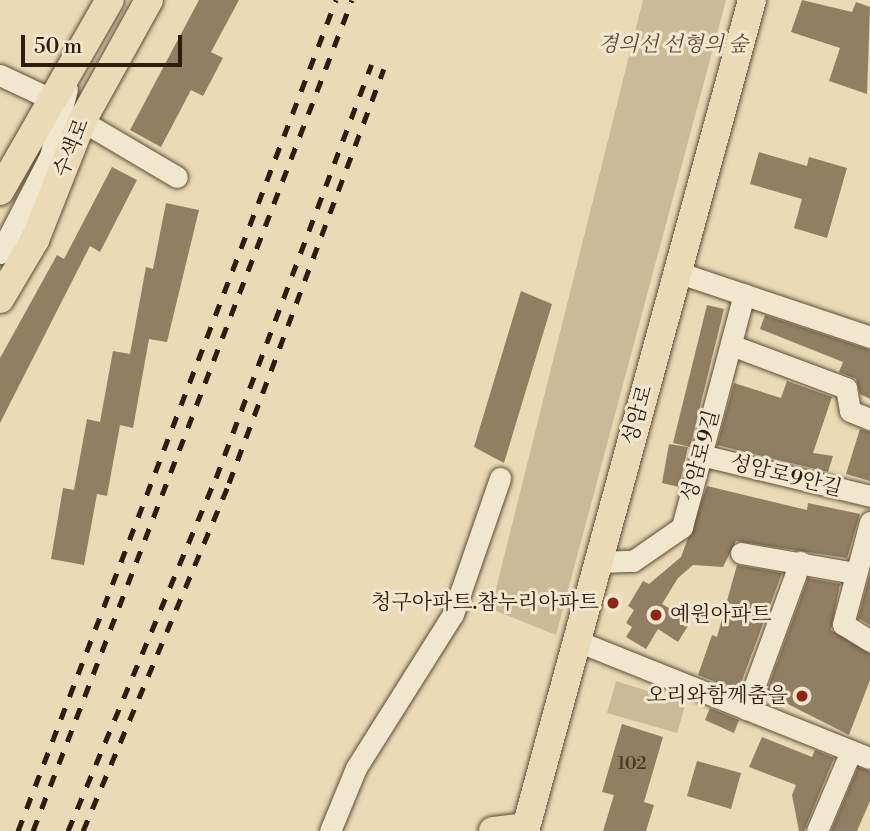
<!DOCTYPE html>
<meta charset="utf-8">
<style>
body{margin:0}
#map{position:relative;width:870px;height:831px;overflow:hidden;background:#eadab5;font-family:"Libre Bodoni","Noto Serif KR",serif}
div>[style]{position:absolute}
.green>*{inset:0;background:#caba98}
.building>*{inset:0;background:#917f64}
.roads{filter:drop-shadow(0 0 2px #5e4c37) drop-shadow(0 0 2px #5e4c37)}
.minor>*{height:21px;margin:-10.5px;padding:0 10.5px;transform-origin:10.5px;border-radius:10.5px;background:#f1e7cf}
.major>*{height:28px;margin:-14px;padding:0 14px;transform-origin:14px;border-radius:14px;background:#eadab5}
.rail>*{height:5px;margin-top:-2.5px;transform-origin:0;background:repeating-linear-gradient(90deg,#301c0d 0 12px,transparent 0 24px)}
.dots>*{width:19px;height:19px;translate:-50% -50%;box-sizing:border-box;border:4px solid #f1e7cf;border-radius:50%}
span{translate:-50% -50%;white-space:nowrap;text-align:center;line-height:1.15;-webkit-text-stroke:6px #f1e7cf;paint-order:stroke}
.number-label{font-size:18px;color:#483523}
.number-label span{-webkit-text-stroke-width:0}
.park-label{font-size:21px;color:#5e4b37;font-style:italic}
.street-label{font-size:21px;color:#301c0d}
.poi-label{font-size:21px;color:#301c0d}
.right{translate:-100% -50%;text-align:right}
.left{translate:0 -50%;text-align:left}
.scale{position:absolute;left:21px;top:35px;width:161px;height:32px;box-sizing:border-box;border:4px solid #301c0d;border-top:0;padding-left:9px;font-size:21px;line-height:24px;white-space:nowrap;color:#301c0d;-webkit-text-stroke:5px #f1e7cf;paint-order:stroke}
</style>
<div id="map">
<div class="green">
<i style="clip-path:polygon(643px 0,726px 0,556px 635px,491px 609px)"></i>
<i style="clip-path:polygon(616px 681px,686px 703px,677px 733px,607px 713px)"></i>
</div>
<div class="building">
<i style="clip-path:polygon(199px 0,239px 0,211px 52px,223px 58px,203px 96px,191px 90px,161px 147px,130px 130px)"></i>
<i style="clip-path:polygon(802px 0,852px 12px,856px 2px,870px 7px,867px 94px,829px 81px,840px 48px,791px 32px)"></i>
<i style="clip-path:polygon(759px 152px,807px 166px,809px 157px,847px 168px,827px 238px,794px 228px,802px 199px,750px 184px)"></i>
<i style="clip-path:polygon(112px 167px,137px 180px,100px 252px,90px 246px,0 423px,0 358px,57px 255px,64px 259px)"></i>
<i style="clip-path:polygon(166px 203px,199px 210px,167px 342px,149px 339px,133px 428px,120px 425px,107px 496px,97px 494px,84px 565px,51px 559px,63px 488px,74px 490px,87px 419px,100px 422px,113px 351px,130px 354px,146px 267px,153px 269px)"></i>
<i style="clip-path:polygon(521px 291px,552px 304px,504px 463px,474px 447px)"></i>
<i style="clip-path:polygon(707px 305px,724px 309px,690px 447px,673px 443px)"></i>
<i style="clip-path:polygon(765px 315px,870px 350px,870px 399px,860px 394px,856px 379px,839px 372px,843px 362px,760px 329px)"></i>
<i style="clip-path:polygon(787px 381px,832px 397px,813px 453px,833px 456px,828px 472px,717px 445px,734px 383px,781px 398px)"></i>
<i style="clip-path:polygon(860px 429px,870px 432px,870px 481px,846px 474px)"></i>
<i style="clip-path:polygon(669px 444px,688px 447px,679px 487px,662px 483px)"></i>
<i style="clip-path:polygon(707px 486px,807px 510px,808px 503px,860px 514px,847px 558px,736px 541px,723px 567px,693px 565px,678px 578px,662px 604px,691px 621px,678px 642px,658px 629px,646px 649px,626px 637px,632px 627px,626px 623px,634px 610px,628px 606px,643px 581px,649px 584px,681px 557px)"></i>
<i style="clip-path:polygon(737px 565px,782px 573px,738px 691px,698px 675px,712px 635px,717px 637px)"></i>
<i style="clip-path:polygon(870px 573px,870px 625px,858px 618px)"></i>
<i style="clip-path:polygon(808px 578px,840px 584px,831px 630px,870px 654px,870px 680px,849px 735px,766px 693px)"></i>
<i style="clip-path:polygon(710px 708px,739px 720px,734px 733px,705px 720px)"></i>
<i style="clip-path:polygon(622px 724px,663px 737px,644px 802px,654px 805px,646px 831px,603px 831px,614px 795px,602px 792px)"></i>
<i style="clip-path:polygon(762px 737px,812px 757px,815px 750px,834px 758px,804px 831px,799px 831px,792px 795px,796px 785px,749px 767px)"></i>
<i style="clip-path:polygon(697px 761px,741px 773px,731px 809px,687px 796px)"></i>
<i style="clip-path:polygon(858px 767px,870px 771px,870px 801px,857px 831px,831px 831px)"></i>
</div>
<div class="roads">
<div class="minor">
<i style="left:0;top:75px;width:61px;rotate:25.3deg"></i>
<i style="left:82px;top:121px;width:110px;rotate:30.5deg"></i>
<i style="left:0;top:253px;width:109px;rotate:-62.7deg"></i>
<i style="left:50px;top:156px;width:69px;rotate:-75.8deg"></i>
<i style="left:677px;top:272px;width:204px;rotate:18.6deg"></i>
<i style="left:731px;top:345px;width:123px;rotate:20.5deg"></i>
<i style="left:846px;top:388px;width:23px;rotate:80deg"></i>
<i style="left:850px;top:411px;width:22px;rotate:22deg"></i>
<i style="left:701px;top:455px;width:174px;rotate:13.6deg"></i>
<i style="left:870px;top:522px;width:106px;rotate:104.8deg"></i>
<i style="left:843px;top:624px;width:32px;rotate:32deg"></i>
<i style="left:741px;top:553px;width:116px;rotate:10deg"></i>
<i style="left:598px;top:562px;width:35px;rotate:-2deg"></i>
<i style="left:633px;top:561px;width:60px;rotate:-34.8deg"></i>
<i style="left:682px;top:527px;width:241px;rotate:-75.1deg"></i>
<i style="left:577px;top:641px;width:315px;rotate:21.8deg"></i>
<i style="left:746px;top:709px;width:157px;rotate:-69.8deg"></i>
<i style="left:330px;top:831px;width:68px;rotate:-67.6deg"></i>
<i style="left:356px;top:768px;width:182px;rotate:-57.8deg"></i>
<i style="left:453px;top:614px;width:144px;rotate:-70.9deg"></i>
<i style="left:817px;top:831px;width:87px;rotate:-67deg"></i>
</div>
<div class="major">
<i style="left:0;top:191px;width:220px;rotate:-60.1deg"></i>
<i style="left:0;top:299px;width:69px;rotate:-59.3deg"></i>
<i style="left:35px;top:240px;width:128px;rotate:-68.4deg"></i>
<i style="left:82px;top:121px;width:138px;rotate:-61deg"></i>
<i style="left:493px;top:831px;width:33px;rotate:-7deg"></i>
<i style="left:525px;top:831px;width:861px;rotate:-74.72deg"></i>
</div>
</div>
<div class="rail">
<i style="left:18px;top:831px;width:890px;rotate:-69.06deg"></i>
<i style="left:33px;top:831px;width:890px;rotate:-69deg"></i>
<i style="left:68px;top:831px;width:383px;rotate:-67.3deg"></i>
<i style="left:216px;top:478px;width:442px;rotate:-69.4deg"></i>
<i style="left:83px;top:831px;width:377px;rotate:-67.2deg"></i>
<i style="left:229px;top:483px;width:442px;rotate:-69.5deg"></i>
</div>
<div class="dots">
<i style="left:613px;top:603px;background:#8f2418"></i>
<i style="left:656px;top:615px;background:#8f2418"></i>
<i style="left:802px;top:696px;background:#8f2418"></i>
</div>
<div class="number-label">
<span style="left:632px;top:764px">102</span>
</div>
<div class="park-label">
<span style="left:673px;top:45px">경의선 선형의 숲</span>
</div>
<div class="street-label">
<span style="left:72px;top:148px;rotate:-68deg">수색로</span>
<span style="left:638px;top:415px;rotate:-74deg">성암로</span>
<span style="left:701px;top:456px;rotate:-75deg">성암로9길</span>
<span style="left:786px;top:476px;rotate:14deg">성암로9안길</span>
</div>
<div class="poi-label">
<span class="right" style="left:599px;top:603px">청구아파트.참누리아파트</span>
<span class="left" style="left:670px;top:615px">예원아파트</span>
<span class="right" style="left:788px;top:696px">오리와함께춤을</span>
</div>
<div class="scale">50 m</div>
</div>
